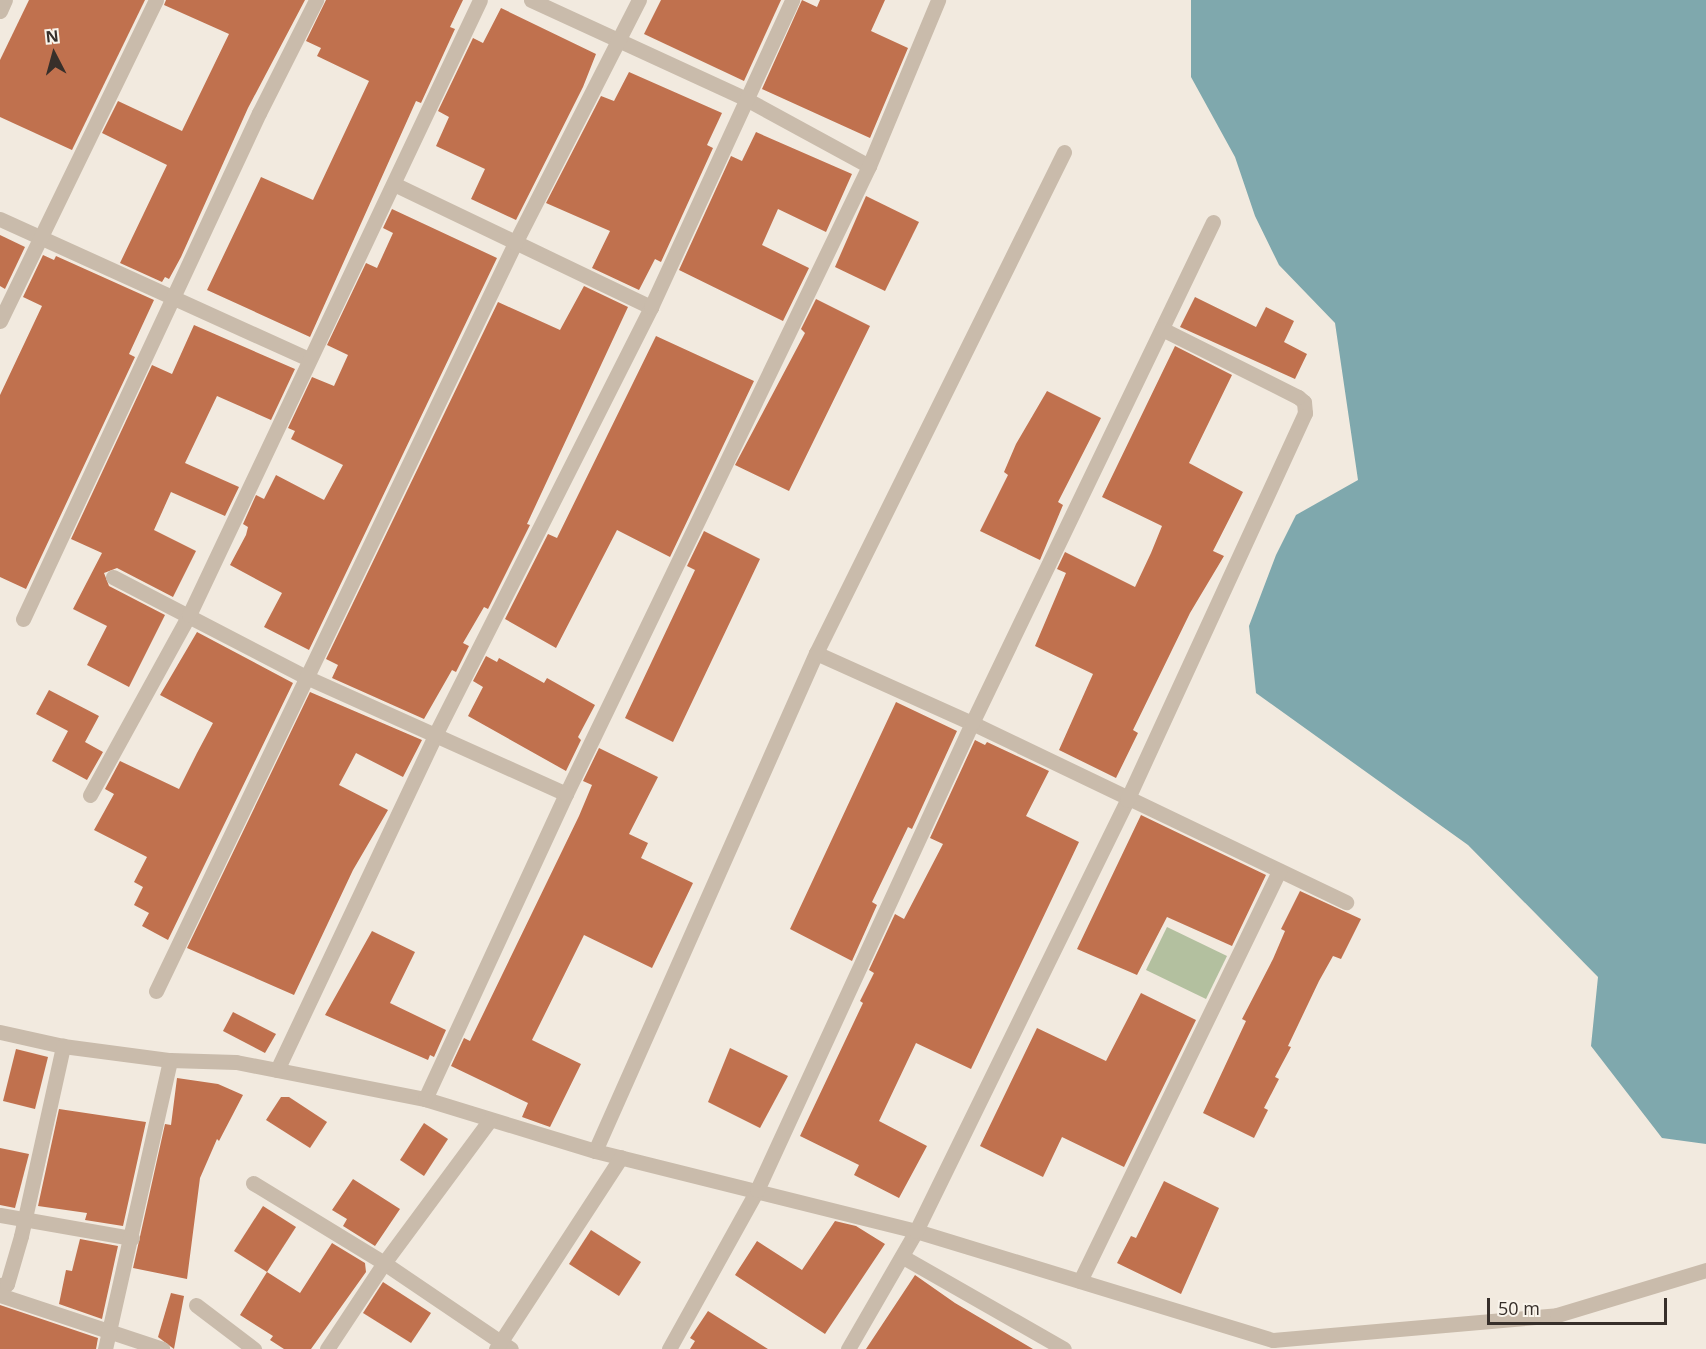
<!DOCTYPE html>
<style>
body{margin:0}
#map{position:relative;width:1706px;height:1349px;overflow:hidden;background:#f2eadf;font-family:"Open Sans",sans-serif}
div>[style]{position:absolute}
.green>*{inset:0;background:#b3c09f}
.water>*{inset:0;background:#7fa8ad}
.building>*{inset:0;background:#c0714e}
.minor>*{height:15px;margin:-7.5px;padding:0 7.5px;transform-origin:7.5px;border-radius:7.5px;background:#c9bbab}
span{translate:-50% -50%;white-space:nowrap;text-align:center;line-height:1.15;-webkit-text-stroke:4.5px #f9f4eb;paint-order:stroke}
.north{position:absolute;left:24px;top:24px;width:60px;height:60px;-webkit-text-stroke:4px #f9f4eb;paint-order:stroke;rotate:354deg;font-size:16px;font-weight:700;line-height:24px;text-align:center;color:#372f2a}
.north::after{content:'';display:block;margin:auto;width:21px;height:27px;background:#372f2a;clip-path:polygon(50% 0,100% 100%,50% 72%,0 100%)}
.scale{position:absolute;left:1487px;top:1298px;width:180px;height:27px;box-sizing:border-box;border:3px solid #372f2a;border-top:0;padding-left:8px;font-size:18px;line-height:21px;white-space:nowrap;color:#372f2a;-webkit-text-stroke:4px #f9f4eb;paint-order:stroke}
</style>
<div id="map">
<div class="green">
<i style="clip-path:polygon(1167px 927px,1227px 956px,1206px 999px,1146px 970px)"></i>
</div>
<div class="water">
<i style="clip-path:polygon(1191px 0,1706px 0,1706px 1144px,1662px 1138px,1591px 1046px,1598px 977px,1468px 845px,1256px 693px,1249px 626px,1276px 555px,1296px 515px,1358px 480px,1335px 323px,1279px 265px,1255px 216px,1235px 157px,1191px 77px)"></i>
</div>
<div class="building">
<i style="clip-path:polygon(29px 0,145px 0,72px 150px,0 117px,0 60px)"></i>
<i style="clip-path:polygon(166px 0,305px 0,248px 108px,181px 257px,169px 279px,165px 277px,162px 282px,120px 263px,167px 165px,102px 133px,118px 101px,182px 131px,229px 34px,164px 5px)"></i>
<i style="clip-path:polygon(326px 0,463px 0,450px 27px,455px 29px,421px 103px,416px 101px,310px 337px,207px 290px,261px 177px,313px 200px,369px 81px,317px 56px,321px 48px,306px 41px)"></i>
<i style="clip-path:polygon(661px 0,781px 0,744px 81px,644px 34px)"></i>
<i style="clip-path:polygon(802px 0,817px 7px,820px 0,885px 0,871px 31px,908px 48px,870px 138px,762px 89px)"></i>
<i style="clip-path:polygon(501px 8px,596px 54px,583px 87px,516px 220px,471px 199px,485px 169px,436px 146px,449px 117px,438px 111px,473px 38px,483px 43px)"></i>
<i style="clip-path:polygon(629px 72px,722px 113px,707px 145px,713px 148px,661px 262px,655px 259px,639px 290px,592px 268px,610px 231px,546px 203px,601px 96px,614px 101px)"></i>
<i style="clip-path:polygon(756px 132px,852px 174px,826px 232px,778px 209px,762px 245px,809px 268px,783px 321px,679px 270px,731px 156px,742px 161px)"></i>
<i style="clip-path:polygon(866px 196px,919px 222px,885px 291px,835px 267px)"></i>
<i style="clip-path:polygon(392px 209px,497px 258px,309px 650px,264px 627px,282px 593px,230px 565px,246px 535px,248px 527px,243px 524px,256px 495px,264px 499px,276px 475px,324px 500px,343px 465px,291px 439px,295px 431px,288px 428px,312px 377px,334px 386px,348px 355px,327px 345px,366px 263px,377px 268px,393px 233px,383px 228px)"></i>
<i style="clip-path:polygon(0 235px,25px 247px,5px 289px,0 286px)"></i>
<i style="clip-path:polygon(43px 255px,54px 260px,56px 256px,154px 300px,129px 354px,135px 357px,26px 589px,0 577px,0 395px,42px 306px,23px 297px)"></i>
<i style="clip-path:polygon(584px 286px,628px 307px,527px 524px,530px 525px,488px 609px,484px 607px,463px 643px,469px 646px,456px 672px,452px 670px,424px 719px,332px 678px,338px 665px,326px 659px,498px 302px,560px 330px)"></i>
<i style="clip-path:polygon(1195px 297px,1256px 327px,1266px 307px,1294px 321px,1284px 342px,1307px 354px,1295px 379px,1180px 327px)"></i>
<i style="clip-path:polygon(816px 299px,870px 326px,789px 491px,735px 465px,805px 333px,801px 329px)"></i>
<i style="clip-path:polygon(194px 325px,295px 369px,271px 420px,217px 396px,185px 463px,239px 487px,225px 516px,171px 492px,154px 530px,196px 551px,173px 597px,117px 568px,104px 573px,109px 586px,165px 615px,129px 687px,87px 665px,107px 626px,73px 609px,102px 553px,71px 539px,152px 365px,172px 374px)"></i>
<i style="clip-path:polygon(656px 336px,754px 381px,670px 557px,617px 530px,556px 648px,505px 619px,548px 534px,557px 538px)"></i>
<i style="clip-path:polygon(1175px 346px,1232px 375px,1189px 463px,1243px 492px,1213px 551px,1224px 556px,1190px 613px,1133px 730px,1138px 733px,1116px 778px,1059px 750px,1093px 674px,1035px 646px,1066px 573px,1057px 569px,1065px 552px,1135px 587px,1151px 553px,1162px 526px,1102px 497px)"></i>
<i style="clip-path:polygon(1047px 391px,1101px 418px,1058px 502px,1063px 505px,1040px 560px,980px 531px,1008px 475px,1004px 472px,1016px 444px)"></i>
<i style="clip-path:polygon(704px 531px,760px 559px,673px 742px,625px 718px,695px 570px,687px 566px)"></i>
<i style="clip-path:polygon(197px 632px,293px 683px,168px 940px,142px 926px,149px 913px,134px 905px,143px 887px,134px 882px,147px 857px,94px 830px,114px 794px,105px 789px,120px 761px,179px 789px,197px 753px,213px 723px,160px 695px)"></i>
<i style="clip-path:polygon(486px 656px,497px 662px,499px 658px,544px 683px,547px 678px,595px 705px,578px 737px,581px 740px,566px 771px,468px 716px,483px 687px,473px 681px)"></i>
<i style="clip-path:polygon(49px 690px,99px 716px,85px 742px,103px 752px,87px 780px,52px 761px,68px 731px,36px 714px)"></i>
<i style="clip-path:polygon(310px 692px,422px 740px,403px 777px,356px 753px,339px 785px,388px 810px,353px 870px,294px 995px,187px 948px)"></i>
<i style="clip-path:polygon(896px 702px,957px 731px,912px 829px,908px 827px,872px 902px,877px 905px,852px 961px,790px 929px)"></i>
<i style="clip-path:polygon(975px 740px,985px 745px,987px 742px,1049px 771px,1026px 816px,1079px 842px,971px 1069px,916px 1043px,879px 1121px,927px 1146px,899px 1198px,854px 1175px,859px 1165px,800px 1136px,863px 1003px,860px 1001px,874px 973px,869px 970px,895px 914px,904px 919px,943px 844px,930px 838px)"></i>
<i style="clip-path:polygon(599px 748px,658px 777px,629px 834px,648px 843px,641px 858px,693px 883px,652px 968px,584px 935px,532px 1040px,581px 1064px,550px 1127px,522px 1117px,528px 1103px,451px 1066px,464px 1038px,470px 1041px,579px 816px,592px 785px,583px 781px)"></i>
<i style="clip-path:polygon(1141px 815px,1266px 875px,1232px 946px,1167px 917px,1137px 975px,1077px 949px)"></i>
<i style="clip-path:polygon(1300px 891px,1361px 919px,1341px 959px,1333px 956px,1319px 981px,1288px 1046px,1291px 1047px,1275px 1077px,1279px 1079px,1264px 1108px,1268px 1110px,1254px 1138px,1203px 1113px,1246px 1021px,1242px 1019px,1273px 959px,1285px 931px,1281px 929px)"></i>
<i style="clip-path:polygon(372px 931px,415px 952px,390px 1003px,446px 1030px,434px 1057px,430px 1055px,428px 1060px,325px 1015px)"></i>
<i style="clip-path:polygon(1141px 993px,1196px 1020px,1124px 1167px,1062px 1137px,1043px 1177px,980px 1146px,1037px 1028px,1106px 1061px)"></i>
<i style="clip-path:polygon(233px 1012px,276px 1034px,265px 1053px,223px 1031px)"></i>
<i style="clip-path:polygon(730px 1048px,788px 1076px,760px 1128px,708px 1102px)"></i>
<i style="clip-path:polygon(16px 1049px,48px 1057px,35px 1109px,3px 1101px)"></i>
<i style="clip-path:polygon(177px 1078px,218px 1084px,243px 1095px,219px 1141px,217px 1139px,200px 1178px,187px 1279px,133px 1268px,165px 1124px,171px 1125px)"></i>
<i style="clip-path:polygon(281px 1097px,289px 1097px,327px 1122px,310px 1148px,266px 1120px)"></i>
<i style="clip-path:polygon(59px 1109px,146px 1122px,123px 1226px,85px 1220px,87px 1213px,38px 1206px)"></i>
<i style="clip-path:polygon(424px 1123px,448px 1139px,424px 1176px,400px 1160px)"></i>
<i style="clip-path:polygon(0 1148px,29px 1154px,15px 1208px,0 1205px)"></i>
<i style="clip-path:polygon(353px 1179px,400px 1209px,375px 1246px,343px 1226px,347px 1219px,332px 1210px)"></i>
<i style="clip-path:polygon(1164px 1181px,1219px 1208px,1181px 1294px,1117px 1263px,1131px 1236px,1136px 1238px)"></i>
<i style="clip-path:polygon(263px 1206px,296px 1227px,267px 1272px,234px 1251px)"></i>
<i style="clip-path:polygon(835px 1221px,856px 1226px,885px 1244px,825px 1334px,735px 1275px,757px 1241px,802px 1270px)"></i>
<i style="clip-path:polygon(591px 1230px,641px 1262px,619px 1296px,569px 1264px)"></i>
<i style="clip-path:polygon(80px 1239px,118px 1246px,102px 1319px,59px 1304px,66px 1270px,72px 1271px)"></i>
<i style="clip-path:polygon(332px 1243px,365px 1263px,366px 1272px,311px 1349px,284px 1349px,270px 1340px,273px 1336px,240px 1315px,267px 1272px,300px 1293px)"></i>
<i style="clip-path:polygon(915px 1275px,955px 1303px,1033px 1349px,866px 1349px)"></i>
<i style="clip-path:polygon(383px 1282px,431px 1313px,411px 1343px,363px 1313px)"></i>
<i style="clip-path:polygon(171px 1293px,184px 1296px,174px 1349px,158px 1337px)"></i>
<i style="clip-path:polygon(0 1305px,98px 1338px,96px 1349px,0 1349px)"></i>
<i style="clip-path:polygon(708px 1311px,768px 1349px,690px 1349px,695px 1341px,690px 1338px)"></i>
</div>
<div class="minor">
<i style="left:531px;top:0;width:237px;rotate:24.7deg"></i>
<i style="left:746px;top:99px;width:140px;rotate:28.6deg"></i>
<i style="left:0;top:11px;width:12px;rotate:-66deg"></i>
<i style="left:396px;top:185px;width:283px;rotate:25.6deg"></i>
<i style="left:0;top:219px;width:339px;rotate:24.4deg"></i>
<i style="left:0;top:321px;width:357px;rotate:-64.1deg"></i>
<i style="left:113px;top:577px;width:217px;rotate:27.4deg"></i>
<i style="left:306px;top:677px;width:285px;rotate:24.2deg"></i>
<i style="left:23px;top:619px;width:558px;rotate:-65deg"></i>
<i style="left:259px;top:113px;width:127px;rotate:-63.2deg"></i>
<i style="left:816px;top:653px;width:171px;rotate:24.2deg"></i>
<i style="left:972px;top:723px;width:415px;rotate:25.6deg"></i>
<i style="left:90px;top:795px;width:205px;rotate:-61.2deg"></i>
<i style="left:189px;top:615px;width:680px;rotate:-64.68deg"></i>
<i style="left:156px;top:991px;width:830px;rotate:-64.36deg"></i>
<i style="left:515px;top:243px;width:273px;rotate:-63deg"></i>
<i style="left:0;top:1032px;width:65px;rotate:12.5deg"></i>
<i style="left:63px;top:1046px;width:108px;rotate:7.5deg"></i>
<i style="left:170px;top:1060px;width:66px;rotate:1.7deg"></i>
<i style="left:236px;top:1062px;width:193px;rotate:11.1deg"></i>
<i style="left:425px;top:1099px;width:178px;rotate:17deg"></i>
<i style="left:595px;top:1151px;width:331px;rotate:14deg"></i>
<i style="left:916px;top:1231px;width:373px;rotate:17deg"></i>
<i style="left:1273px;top:1340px;width:285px;rotate:-5deg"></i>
<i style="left:1557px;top:1315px;width:156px;rotate:-16.8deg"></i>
<i style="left:277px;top:1070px;width:370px;rotate:-64.7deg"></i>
<i style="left:435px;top:735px;width:479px;rotate:-63.2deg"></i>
<i style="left:651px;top:307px;width:338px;rotate:-65.3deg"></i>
<i style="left:425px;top:1099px;width:336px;rotate:-65.2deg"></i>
<i style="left:566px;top:794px;width:697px;rotate:-64.24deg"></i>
<i style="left:869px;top:166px;width:180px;rotate:-67.4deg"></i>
<i style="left:595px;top:1151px;width:545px;rotate:-66.07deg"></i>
<i style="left:816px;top:653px;width:559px;rotate:-63.66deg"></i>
<i style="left:253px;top:1183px;width:153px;rotate:31.4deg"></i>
<i style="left:384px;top:1263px;width:153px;rotate:34.1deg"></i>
<i style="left:0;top:1215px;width:134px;rotate:9.9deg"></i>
<i style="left:903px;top:1257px;width:185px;rotate:29.7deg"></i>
<i style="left:1080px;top:1281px;width:456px;rotate:-64.1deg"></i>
<i style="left:0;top:1285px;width:7px;rotate:-8deg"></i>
<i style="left:7px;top:1284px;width:50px;rotate:-73.7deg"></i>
<i style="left:21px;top:1236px;width:195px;rotate:-77.5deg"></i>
<i style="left:0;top:1295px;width:171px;rotate:18.4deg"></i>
<i style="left:196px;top:1305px;width:73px;rotate:37.2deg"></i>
<i style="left:105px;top:1349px;width:296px;rotate:-77.3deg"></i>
<i style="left:327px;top:1349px;width:103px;rotate:-56.5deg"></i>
<i style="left:384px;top:1263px;width:177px;rotate:-53.5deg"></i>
<i style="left:496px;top:1349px;width:229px;rotate:-56.9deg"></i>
<i style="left:669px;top:1349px;width:182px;rotate:-61deg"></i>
<i style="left:757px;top:1190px;width:514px;rotate:-65.28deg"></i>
<i style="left:972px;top:723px;width:556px;rotate:-64.31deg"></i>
<i style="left:848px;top:1349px;width:136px;rotate:-60deg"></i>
<i style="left:916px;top:1231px;width:480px;rotate:-63.9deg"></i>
<i style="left:1127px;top:800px;width:426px;rotate:-65.3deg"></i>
<i style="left:1305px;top:413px;width:11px;rotate:-95deg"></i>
<i style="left:1304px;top:402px;width:8px;rotate:-140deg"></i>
<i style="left:1298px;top:397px;width:152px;rotate:-153.4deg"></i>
</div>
<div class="north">N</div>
<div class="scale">50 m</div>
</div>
